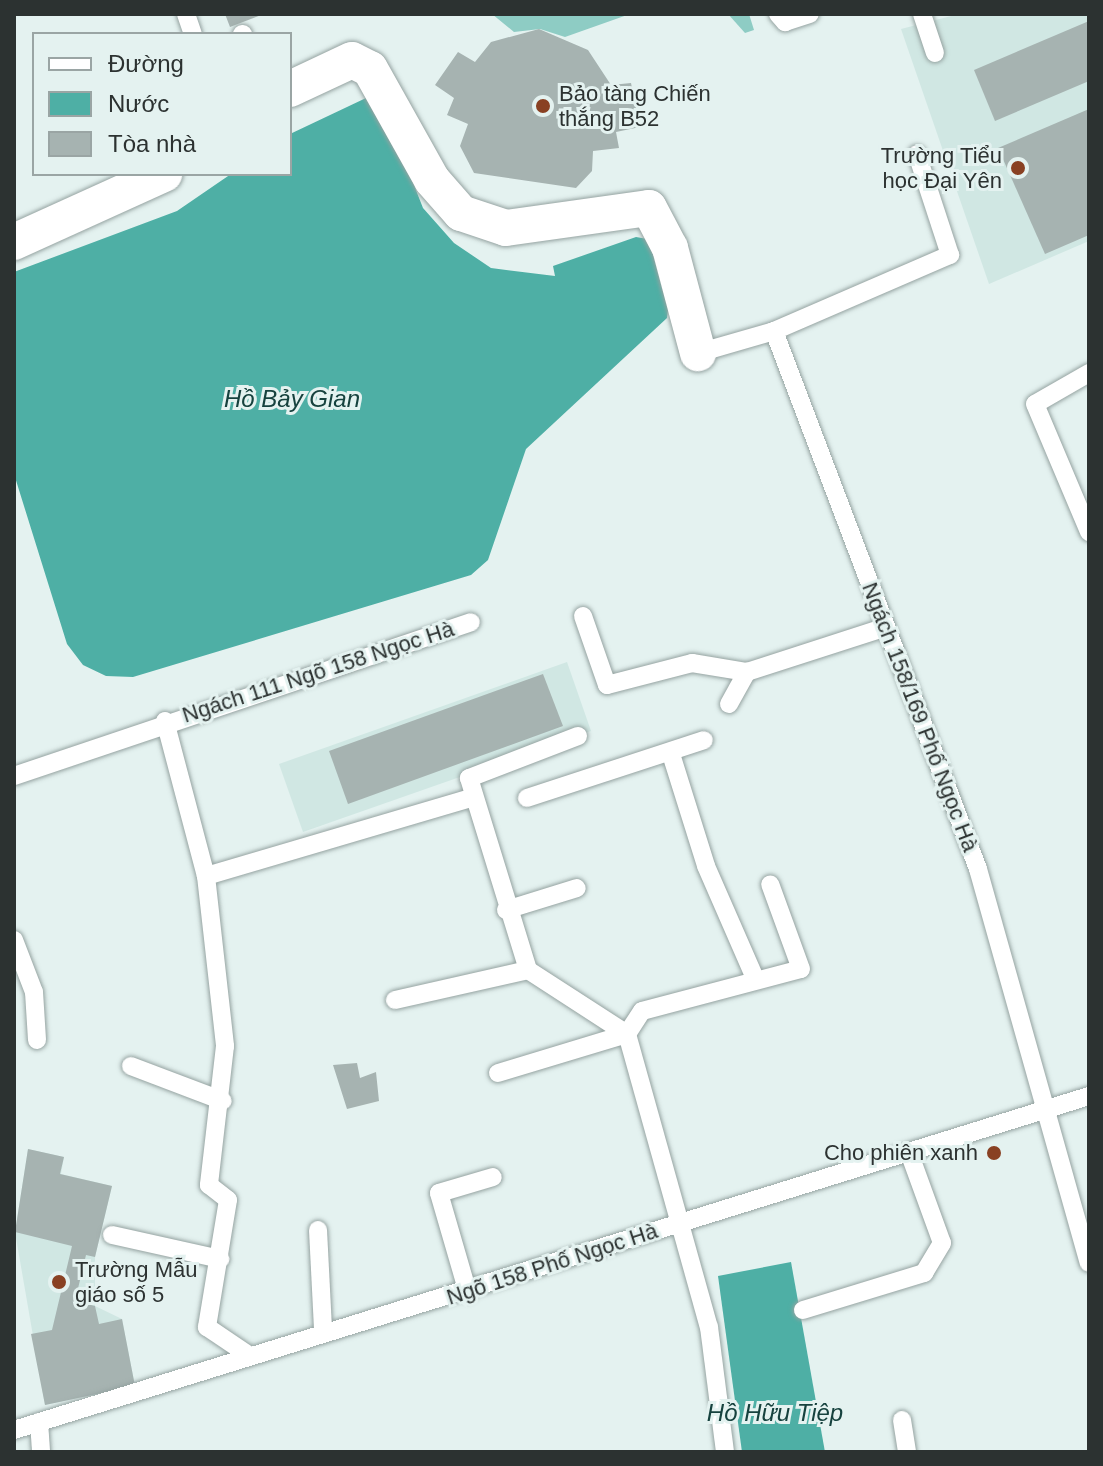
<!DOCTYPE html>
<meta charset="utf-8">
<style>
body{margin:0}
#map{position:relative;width:1103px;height:1466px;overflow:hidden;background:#e4f2f0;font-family:Helvetica,sans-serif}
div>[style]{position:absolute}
.built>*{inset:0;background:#d0e7e3}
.green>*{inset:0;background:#8eccc4}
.water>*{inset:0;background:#4eafa5}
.building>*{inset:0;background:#a6b3b1}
.roads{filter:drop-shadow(0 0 2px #95a3a1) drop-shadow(0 0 2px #95a3a1)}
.service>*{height:18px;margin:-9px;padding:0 9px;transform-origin:9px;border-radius:9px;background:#fff}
.minor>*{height:36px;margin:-18px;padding:0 18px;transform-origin:18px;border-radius:18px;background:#fff}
.dots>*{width:22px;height:22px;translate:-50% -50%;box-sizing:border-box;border:4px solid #e4f2f0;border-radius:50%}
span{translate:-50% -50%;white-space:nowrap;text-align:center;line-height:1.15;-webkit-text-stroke:6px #e4f2f0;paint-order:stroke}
.poi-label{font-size:22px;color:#2c3231}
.left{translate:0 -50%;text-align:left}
.right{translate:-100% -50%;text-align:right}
.street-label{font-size:22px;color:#2c3231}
.water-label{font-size:24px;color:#16423e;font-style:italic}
.frame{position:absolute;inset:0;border:16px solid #2c3231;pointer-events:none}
.legend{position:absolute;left:32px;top:32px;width:260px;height:144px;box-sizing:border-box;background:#e4f2f0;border:2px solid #9aa5a4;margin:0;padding:10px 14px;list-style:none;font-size:24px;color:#2c3231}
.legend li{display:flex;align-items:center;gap:16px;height:40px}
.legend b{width:40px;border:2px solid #9aa5a4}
</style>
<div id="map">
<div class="built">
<i style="clip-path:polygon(959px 14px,1089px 14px,1089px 241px,989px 284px,901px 29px)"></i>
<i style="clip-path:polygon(567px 662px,591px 731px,303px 832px,279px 764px)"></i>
<i style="clip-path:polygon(28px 1149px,64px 1157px,61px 1174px,112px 1186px,95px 1257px,95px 1306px,122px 1319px,135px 1386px,45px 1405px,15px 1232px)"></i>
</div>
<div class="green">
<i style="clip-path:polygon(492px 14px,630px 14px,565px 37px,540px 29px,514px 32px)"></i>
<i style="clip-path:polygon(728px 14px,749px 14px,754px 30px,745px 33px)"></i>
</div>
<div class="water">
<i style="clip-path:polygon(366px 98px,385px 111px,423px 208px,454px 243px,491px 268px,555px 276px,553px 266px,636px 237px,653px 240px,670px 295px,667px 318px,526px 449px,488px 560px,471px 575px,133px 677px,106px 676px,83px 665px,67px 644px,14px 474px,14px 272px,177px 211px,231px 174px,290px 174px,290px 134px)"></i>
<i style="clip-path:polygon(791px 1262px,825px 1452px,742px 1452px,718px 1276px)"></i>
</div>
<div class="building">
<i style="clip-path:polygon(225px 14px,264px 14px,230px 27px)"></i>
<i style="clip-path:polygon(1089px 21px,1089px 81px,995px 121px,974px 70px)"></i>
<i style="clip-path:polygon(539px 29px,588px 50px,611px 85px,631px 83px,640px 127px,616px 132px,619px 148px,593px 151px,592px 171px,576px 188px,474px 173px,460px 146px,468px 124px,447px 115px,454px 98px,435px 85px,458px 52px,475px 62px,491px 42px)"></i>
<i style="clip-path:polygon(1089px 109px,1089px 235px,1045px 254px,998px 148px)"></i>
<i style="clip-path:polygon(543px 674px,563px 726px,348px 804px,329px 751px)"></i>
<i style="clip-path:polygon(357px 1063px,360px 1078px,376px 1072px,379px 1101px,347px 1109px,333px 1065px)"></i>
<i style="clip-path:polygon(28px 1149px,64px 1157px,60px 1174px,112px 1186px,95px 1257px,86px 1255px,75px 1301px,95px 1306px,99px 1324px,122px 1319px,135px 1386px,45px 1405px,31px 1334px,52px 1330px,72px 1246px,15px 1232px)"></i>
</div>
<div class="roads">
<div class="service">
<i style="left:186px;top:14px;width:21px;rotate:71deg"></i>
<i style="left:778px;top:14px;width:11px;rotate:49deg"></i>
<i style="left:785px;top:22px;width:26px;rotate:-18deg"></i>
<i style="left:922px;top:14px;width:41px;rotate:71.6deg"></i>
<i style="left:242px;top:34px;width:1px"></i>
<i style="left:774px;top:331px;width:575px;rotate:69.23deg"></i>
<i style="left:978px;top:869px;width:409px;rotate:74.3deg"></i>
<i style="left:698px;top:353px;width:79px;rotate:-16.1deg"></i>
<i style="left:774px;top:331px;width:192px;rotate:-23.4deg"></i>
<i style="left:950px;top:255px;width:106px;rotate:-108.1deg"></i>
<i style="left:1089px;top:373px;width:62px;rotate:150.1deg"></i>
<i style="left:1035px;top:404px;width:139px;rotate:67.1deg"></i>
<i style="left:583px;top:616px;width:73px;rotate:70.8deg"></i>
<i style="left:607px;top:685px;width:88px;rotate:-14.5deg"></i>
<i style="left:692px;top:663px;width:56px;rotate:9.3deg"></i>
<i style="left:747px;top:672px;width:146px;rotate:-17.9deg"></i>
<i style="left:729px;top:704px;width:37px;rotate:-61deg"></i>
<i style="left:165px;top:721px;width:160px;rotate:75.2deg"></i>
<i style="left:206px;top:876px;width:171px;rotate:83.6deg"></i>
<i style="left:225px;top:1046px;width:140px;rotate:96.6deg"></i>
<i style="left:209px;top:1185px;width:24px;rotate:38deg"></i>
<i style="left:228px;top:1200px;width:129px;rotate:99.4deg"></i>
<i style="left:207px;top:1327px;width:48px;rotate:34deg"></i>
<i style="left:578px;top:736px;width:117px;rotate:158.9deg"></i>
<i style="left:469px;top:778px;width:201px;rotate:72.9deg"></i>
<i style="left:528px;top:970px;width:118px;rotate:32.9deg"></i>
<i style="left:627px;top:1034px;width:304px;rotate:74.4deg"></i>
<i style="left:709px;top:1327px;width:126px;rotate:82.7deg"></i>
<i style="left:671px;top:754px;width:117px;rotate:72.6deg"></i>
<i style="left:706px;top:866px;width:122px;rotate:66.4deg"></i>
<i style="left:14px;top:776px;width:482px;rotate:-18.6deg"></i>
<i style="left:527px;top:798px;width:186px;rotate:-18.1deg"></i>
<i style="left:206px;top:876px;width:279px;rotate:-16.4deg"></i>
<i style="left:506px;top:910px;width:74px;rotate:-17.2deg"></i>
<i style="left:14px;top:940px;width:56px;rotate:69deg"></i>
<i style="left:34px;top:992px;width:48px;rotate:86.4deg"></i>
<i style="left:395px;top:1000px;width:136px;rotate:-12.7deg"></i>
<i style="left:131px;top:1066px;width:98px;rotate:20.8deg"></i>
<i style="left:498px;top:1073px;width:135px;rotate:-16.8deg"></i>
<i style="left:627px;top:1034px;width:27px;rotate:-57deg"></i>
<i style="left:642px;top:1011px;width:164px;rotate:-14.8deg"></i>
<i style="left:801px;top:969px;width:90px;rotate:-110deg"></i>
<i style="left:318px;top:1230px;width:99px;rotate:87.1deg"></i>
<i style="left:112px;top:1235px;width:111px;rotate:12.5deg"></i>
<i style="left:468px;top:1293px;width:104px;rotate:-106.2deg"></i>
<i style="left:439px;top:1193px;width:56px;rotate:-16.5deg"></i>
<i style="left:803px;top:1310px;width:127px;rotate:-17deg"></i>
<i style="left:924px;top:1273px;width:35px;rotate:-59deg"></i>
<i style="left:942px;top:1243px;width:94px;rotate:-110deg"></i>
<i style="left:902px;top:1420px;width:32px;rotate:81deg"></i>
<i style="left:39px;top:1422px;width:30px;rotate:86deg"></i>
<i style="left:14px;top:1430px;width:1126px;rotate:-17.26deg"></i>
</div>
<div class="minor">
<i style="left:290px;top:89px;width:68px;rotate:-25.1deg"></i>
<i style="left:352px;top:60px;width:20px;rotate:27deg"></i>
<i style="left:370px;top:69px;width:127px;rotate:60.8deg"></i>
<i style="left:432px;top:180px;width:44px;rotate:48.7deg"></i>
<i style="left:461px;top:213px;width:47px;rotate:18.4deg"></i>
<i style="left:506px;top:228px;width:144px;rotate:-8deg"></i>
<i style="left:649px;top:208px;width:45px;rotate:62.3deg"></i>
<i style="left:670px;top:248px;width:109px;rotate:75.1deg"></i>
<i style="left:14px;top:242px;width:165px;rotate:-24.4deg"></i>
</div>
</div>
<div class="dots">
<i style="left:543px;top:106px;background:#894123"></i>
<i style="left:1018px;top:168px;background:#894123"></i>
<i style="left:994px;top:1153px;background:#894123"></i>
<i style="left:59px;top:1282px;background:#894123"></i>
</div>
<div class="poi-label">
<span class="left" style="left:559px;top:106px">Bảo tàng Chiến<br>thắng B52</span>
<span class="right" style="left:1002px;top:168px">Trường Tiểu<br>học Đại Yên</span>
<span class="right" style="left:978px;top:1153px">Cho phiên xanh</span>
<span class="left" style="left:75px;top:1282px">Trường Mẫu<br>giáo số 5</span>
</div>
<div class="street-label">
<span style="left:318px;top:672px;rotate:-18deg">Ngách 111 Ngõ 158 Ngọc Hà</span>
<span style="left:920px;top:717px;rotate:69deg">Ngách 158/169 Phố Ngọc Hà</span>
<span style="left:552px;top:1264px;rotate:-18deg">Ngõ 158 Phố Ngọc Hà</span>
</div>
<div class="water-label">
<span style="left:292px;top:399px">Hồ Bảy Gian</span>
<span style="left:775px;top:1413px">Hồ Hữu Tiệp</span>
</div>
<div class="frame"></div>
<ul class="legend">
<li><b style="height:10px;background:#fff"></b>Đường</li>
<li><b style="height:22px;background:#4eafa5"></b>Nước</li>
<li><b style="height:22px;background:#a6b3b1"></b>Tòa nhà</li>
</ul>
</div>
